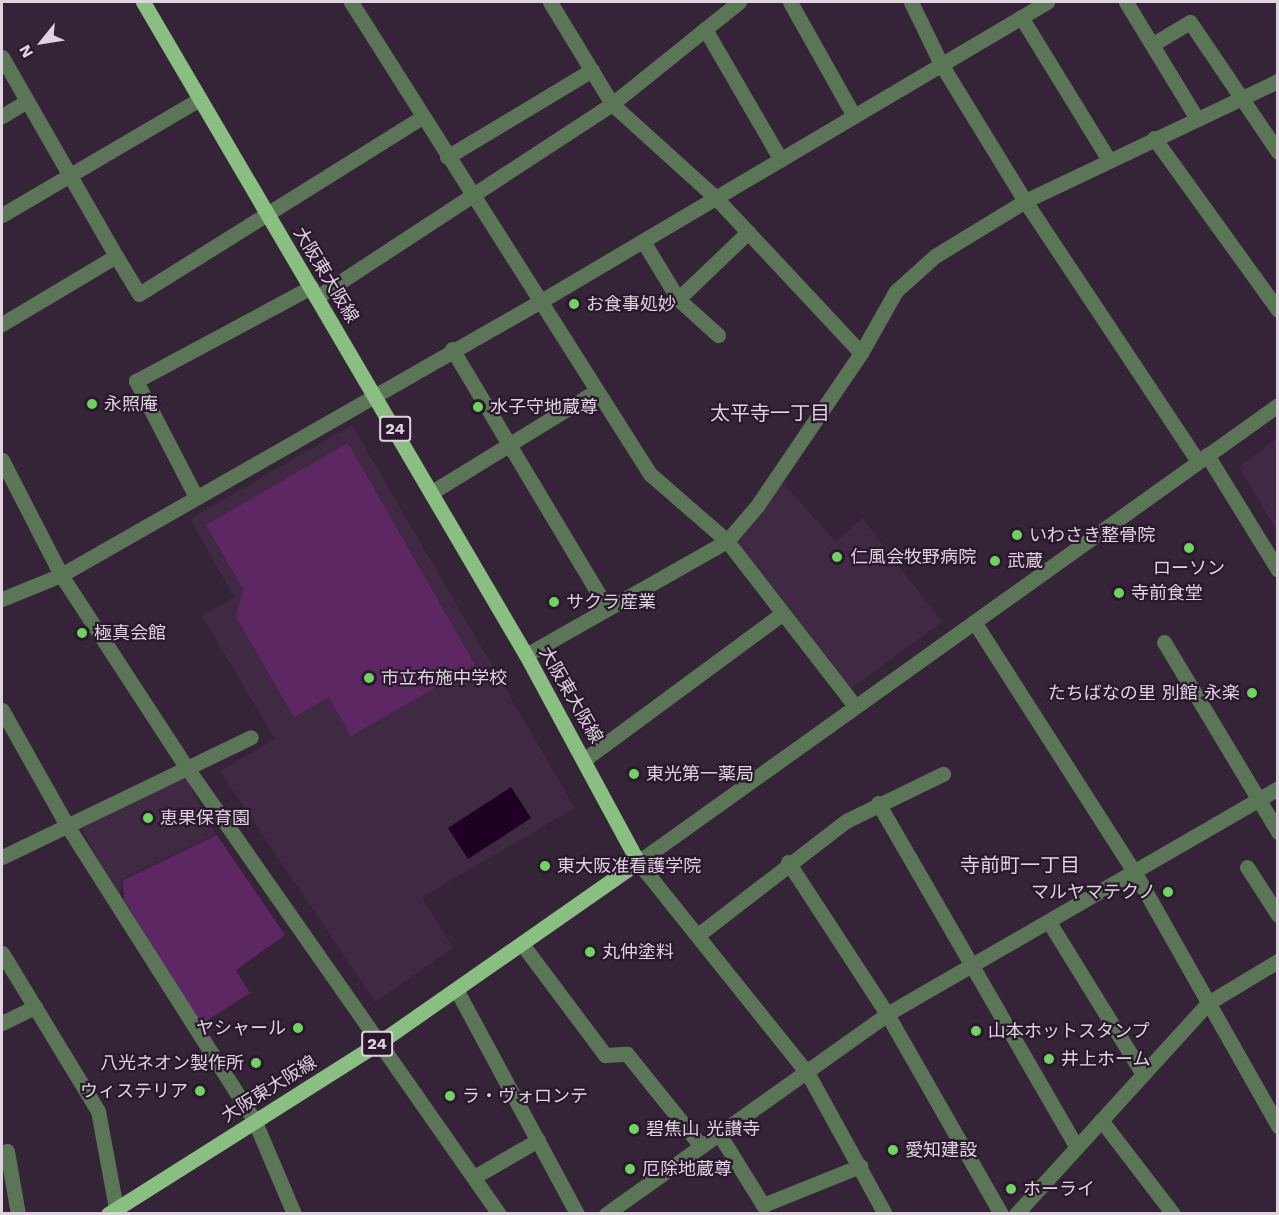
<!DOCTYPE html>
<meta charset="utf-8">
<style>
body{margin:0}
#map{position:relative;width:1279px;height:1215px;overflow:hidden;background:#352337;font-family:"Work Sans","Noto Sans JP",sans-serif}
div>[style]{position:absolute}
.built>*{inset:0;background:#402942}
.green>*{inset:0;background:#5d2764}
.water>*{inset:0;background:#1f0223}
.minor>*{height:15px;margin:-7.5px;padding:0 7.5px;transform-origin:7.5px;border-radius:7.5px;background:#5b7557}
.major>*{height:15px;margin:-7.5px;padding:0 7.5px;transform-origin:7.5px;border-radius:7.5px;background:#89c081}
.dots>*{width:16px;height:16px;translate:-50% -50%;box-sizing:border-box;border:3px solid #2a192d;border-radius:50%}
span{translate:-50% -50%;white-space:nowrap;text-align:center;line-height:1.15;-webkit-text-stroke:4.5px #2a192d;paint-order:stroke}
.shield-label span{padding:2px 4px;background:#2a192d;border:2px solid;border-radius:4px;-webkit-text-stroke-width:0}
.shield-label{font-size:16px;color:#dfd3e0;font-weight:700}
.street-label{font-size:18px;color:#dfd3e0}
.poi-label{font-size:18px;color:#dfd3e0}
.left{translate:0 -50%;text-align:left}
.right{translate:-100% -50%;text-align:right}
.neighbourhood-label{font-size:20px;color:#dfd3e0}
.frame{position:absolute;inset:0;border:3px solid #dfd3e0;pointer-events:none}
.north{position:absolute;left:12px;top:12px;width:60px;height:60px;-webkit-text-stroke:4px #2a192d;paint-order:stroke;rotate:240deg;font-size:16px;font-weight:700;line-height:24px;text-align:center;color:#dfd3e0}
.north::after{content:'';display:block;margin:auto;width:21px;height:27px;background:#dfd3e0;clip-path:polygon(50% 0,100% 100%,50% 72%,0 100%)}
</style>
<div id="map">
<div class="built">
<i style="clip-path:polygon(352px 425px,575px 808px,422px 897px,453px 948px,375px 1002px,220px 771px,275px 739px,202px 616px,234px 597px,190px 519px)"></i>
<i style="clip-path:polygon(1277px 438px,1277px 531px,1239px 467px)"></i>
<i style="clip-path:polygon(782px 482px,836px 542px,862px 518px,942px 622px,850px 689px,736px 542px)"></i>
<i style="clip-path:polygon(176px 778px,187px 781px,216px 834px,122px 879px,120px 896px,80px 827px)"></i>
</div>
<div class="green">
<i style="clip-path:polygon(348px 443px,475px 665px,351px 736px,329px 697px,294px 717px,236px 617px,243px 589px,206px 525px)"></i>
<i style="clip-path:polygon(217px 835px,285px 935px,236px 970px,250px 993px,200px 1025px,124px 899px,123px 880px)"></i>
</div>
<div class="water">
<i style="clip-path:polygon(511px 787px,531px 818px,468px 859px,448px 828px)"></i>
</div>
<div class="minor">
<i style="left:351px;top:2px;width:559px;rotate:57.65deg"></i>
<i style="left:650px;top:474px;width:102px;rotate:41deg"></i>
<i style="left:727px;top:541px;width:207px;rotate:52.2deg"></i>
<i style="left:550px;top:2px;width:119px;rotate:58.7deg"></i>
<i style="left:612px;top:104px;width:140px;rotate:42.1deg"></i>
<i style="left:716px;top:198px;width:212px;rotate:46.9deg"></i>
<i style="left:790px;top:2px;width:131px;rotate:60.7deg"></i>
<i style="left:911px;top:2px;width:69px;rotate:64.2deg"></i>
<i style="left:941px;top:64px;width:161px;rotate:58.5deg"></i>
<i style="left:1025px;top:201px;width:312px;rotate:56.4deg"></i>
<i style="left:1126px;top:2px;width:135px;rotate:58.7deg"></i>
<i style="left:1021px;top:17px;width:168px;rotate:58.4deg"></i>
<i style="left:705px;top:29px;width:151px;rotate:59.9deg"></i>
<i style="left:1153px;top:44px;width:43px;rotate:-30.7deg"></i>
<i style="left:1190px;top:22px;width:157px;rotate:55.9deg"></i>
<i style="left:2px;top:57px;width:229px;rotate:60.2deg"></i>
<i style="left:116px;top:256px;width:133px;rotate:149.2deg"></i>
<i style="left:2px;top:116px;width:27px;rotate:-31deg"></i>
<i style="left:1154px;top:138px;width:212px;rotate:54.2deg"></i>
<i style="left:447px;top:157px;width:169px;rotate:-31deg"></i>
<i style="left:2px;top:215px;width:229px;rotate:-30.4deg"></i>
<i style="left:643px;top:241px;width:68px;rotate:58.9deg"></i>
<i style="left:678px;top:299px;width:54px;rotate:42deg"></i>
<i style="left:116px;top:256px;width:44px;rotate:58.8deg"></i>
<i style="left:139px;top:294px;width:334px;rotate:-32deg"></i>
<i style="left:317px;top:297px;width:353px;rotate:-33.2deg"></i>
<i style="left:612px;top:104px;width:163px;rotate:-38.8deg"></i>
<i style="left:678px;top:299px;width:97px;rotate:-43.7deg"></i>
<i style="left:452px;top:349px;width:302px;rotate:59.1deg"></i>
<i style="left:1207px;top:455px;width:135px;rotate:58.3deg"></i>
<i style="left:2px;top:460px;width:129px;rotate:62.8deg"></i>
<i style="left:61px;top:575px;width:230px;rotate:56.9deg"></i>
<i style="left:187px;top:768px;width:544px;rotate:55.03deg"></i>
<i style="left:432px;top:492px;width:193px;rotate:-31.6deg"></i>
<i style="left:196px;top:497px;width:131px;rotate:-117.3deg"></i>
<i style="left:136px;top:381px;width:199px;rotate:-28.2deg"></i>
<i style="left:2px;top:599px;width:64px;rotate:-22.1deg"></i>
<i style="left:61px;top:575px;width:553px;rotate:-29.72deg"></i>
<i style="left:541px;top:301px;width:588px;rotate:-30.58deg"></i>
<i style="left:975px;top:623px;width:297px;rotate:57.4deg"></i>
<i style="left:1135px;top:873px;width:291px;rotate:60.5deg"></i>
<i style="left:1164px;top:642px;width:222px;rotate:59deg"></i>
<i style="left:526px;top:655px;width:231px;rotate:-29.6deg"></i>
<i style="left:727px;top:541px;width:46px;rotate:-49.4deg"></i>
<i style="left:757px;top:506px;width:185px;rotate:-55.8deg"></i>
<i style="left:861px;top:353px;width:71px;rotate:-60.6deg"></i>
<i style="left:896px;top:291px;width:52px;rotate:-41.9deg"></i>
<i style="left:935px;top:256px;width:105px;rotate:-31.4deg"></i>
<i style="left:1025px;top:201px;width:280px;rotate:-25.4deg"></i>
<i style="left:2px;top:710px;width:134px;rotate:60.6deg"></i>
<i style="left:68px;top:827px;width:349px;rotate:57.6deg"></i>
<i style="left:255px;top:1122px;width:100px;rotate:67deg"></i>
<i style="left:585px;top:759px;width:245px;rotate:-36.4deg"></i>
<i style="left:878px;top:803px;width:397px;rotate:60deg"></i>
<i style="left:2px;top:857px;width:276px;rotate:-25.7deg"></i>
<i style="left:788px;top:862px;width:181px;rotate:56.9deg"></i>
<i style="left:887px;top:1014px;width:230px;rotate:60.3deg"></i>
<i style="left:1247px;top:867px;width:57px;rotate:57.1deg"></i>
<i style="left:1049px;top:922px;width:179px;rotate:58.3deg"></i>
<i style="left:698px;top:935px;width:187px;rotate:-37.6deg"></i>
<i style="left:846px;top:821px;width:108px;rotate:-25.9deg"></i>
<i style="left:522px;top:944px;width:139px;rotate:53.2deg"></i>
<i style="left:605px;top:1055px;width:22px;rotate:-3deg"></i>
<i style="left:627px;top:1054px;width:118px;rotate:51.2deg"></i>
<i style="left:2px;top:953px;width:185px;rotate:58.7deg"></i>
<i style="left:98px;top:1111px;width:105px;rotate:79.5deg"></i>
<i style="left:456px;top:989px;width:255px;rotate:61.7deg"></i>
<i style="left:2px;top:1023px;width:37px;rotate:-26deg"></i>
<i style="left:1101px;top:1120px;width:118px;rotate:52.5deg"></i>
<i style="left:719px;top:1134px;width:84px;rotate:58.2deg"></i>
<i style="left:763px;top:1205px;width:105px;rotate:-21.9deg"></i>
<i style="left:7px;top:1151px;width:64px;rotate:80.1deg"></i>
<i style="left:474px;top:1177px;width:74px;rotate:-30deg"></i>
<i style="left:606px;top:1214px;width:345px;rotate:-35.4deg"></i>
<i style="left:887px;top:1014px;width:452px;rotate:-30deg"></i>
<i style="left:885px;top:1214px;width:160px;rotate:-118.8deg"></i>
<i style="left:808px;top:1074px;width:272px;rotate:-128.7deg"></i>
<i style="left:638px;top:862px;width:786px;rotate:-35.53deg"></i>
<i style="left:1016px;top:1214px;width:285px;rotate:-47.7deg"></i>
<i style="left:1208px;top:1003px;width:82px;rotate:-31deg"></i>
</div>
<div class="major">
<i style="left:108px;top:1214px;width:322px;rotate:-32.3deg"></i>
<i style="left:380px;top:1042px;width:315px;rotate:-34.9deg"></i>
<i style="left:638px;top:862px;width:235px;rotate:-118.4deg"></i>
<i style="left:526px;top:655px;width:757px;rotate:-120.39deg"></i>
</div>
<div class="dots">
<i style="left:574px;top:304px;background:#6fd360"></i>
<i style="left:92px;top:404px;background:#6fd360"></i>
<i style="left:478px;top:407px;background:#6fd360"></i>
<i style="left:1017px;top:535px;background:#6fd360"></i>
<i style="left:1189px;top:548px;background:#6fd360"></i>
<i style="left:837px;top:557px;background:#6fd360"></i>
<i style="left:995px;top:561px;background:#6fd360"></i>
<i style="left:1119px;top:593px;background:#6fd360"></i>
<i style="left:554px;top:602px;background:#6fd360"></i>
<i style="left:82px;top:633px;background:#6fd360"></i>
<i style="left:369px;top:678px;background:#6fd360"></i>
<i style="left:1252px;top:693px;background:#6fd360"></i>
<i style="left:634px;top:774px;background:#6fd360"></i>
<i style="left:148px;top:818px;background:#6fd360"></i>
<i style="left:545px;top:866px;background:#6fd360"></i>
<i style="left:1168px;top:892px;background:#6fd360"></i>
<i style="left:590px;top:952px;background:#6fd360"></i>
<i style="left:298px;top:1028px;background:#6fd360"></i>
<i style="left:976px;top:1031px;background:#6fd360"></i>
<i style="left:1049px;top:1059px;background:#6fd360"></i>
<i style="left:256px;top:1063px;background:#6fd360"></i>
<i style="left:200px;top:1091px;background:#6fd360"></i>
<i style="left:450px;top:1096px;background:#6fd360"></i>
<i style="left:634px;top:1129px;background:#6fd360"></i>
<i style="left:893px;top:1150px;background:#6fd360"></i>
<i style="left:630px;top:1169px;background:#6fd360"></i>
<i style="left:1011px;top:1189px;background:#6fd360"></i>
</div>
<div class="shield-label">
<span style="left:395px;top:429px">24</span>
<span style="left:377px;top:1044px">24</span>
</div>
<div class="street-label">
<span style="left:326px;top:275px;rotate:59deg">大阪東大阪線</span>
<span style="left:571px;top:695px;rotate:60deg">大阪東大阪線</span>
<span style="left:269px;top:1089px;rotate:-32deg">大阪東大阪線</span>
</div>
<div class="poi-label">
<span class="left" style="left:586px;top:304px">お食事処妙</span>
<span class="left" style="left:104px;top:404px">永照庵</span>
<span class="left" style="left:490px;top:407px">水子守地蔵尊</span>
<span class="left" style="left:1029px;top:535px">いわさき整骨院</span>
<span class="left" style="left:850px;top:557px">仁風会牧野病院</span>
<span class="left" style="left:1007px;top:561px">武蔵</span>
<span style="left:1189px;top:568px">ローソン</span>
<span class="left" style="left:1131px;top:593px">寺前食堂</span>
<span class="left" style="left:566px;top:602px">サクラ産業</span>
<span class="left" style="left:94px;top:633px">極真会館</span>
<span class="left" style="left:381px;top:678px">市立布施中学校</span>
<span class="right" style="left:1240px;top:693px">たちばなの里 別館 永楽</span>
<span class="left" style="left:646px;top:774px">東光第一薬局</span>
<span class="left" style="left:160px;top:818px">恵果保育園</span>
<span class="left" style="left:557px;top:866px">東大阪准看護学院</span>
<span class="right" style="left:1156px;top:892px">マルヤマテクノ</span>
<span class="left" style="left:602px;top:952px">丸仲塗料</span>
<span class="right" style="left:286px;top:1028px">ヤシャール</span>
<span class="left" style="left:988px;top:1031px">山本ホットスタンプ</span>
<span class="left" style="left:1061px;top:1059px">井上ホーム</span>
<span class="right" style="left:244px;top:1063px">八光ネオン製作所</span>
<span class="right" style="left:188px;top:1091px">ウィステリア</span>
<span class="left" style="left:462px;top:1096px">ラ・ヴォロンテ</span>
<span class="left" style="left:646px;top:1129px">碧焦山 光讃寺</span>
<span class="left" style="left:905px;top:1150px">愛知建設</span>
<span class="left" style="left:642px;top:1169px">厄除地蔵尊</span>
<span class="left" style="left:1023px;top:1189px">ホーライ</span>
</div>
<div class="neighbourhood-label">
<span style="left:770px;top:413px">太平寺一丁目</span>
<span style="left:1020px;top:865px">寺前町一丁目</span>
</div>
<div class="frame"></div>
<div class="north">N</div>
</div>
